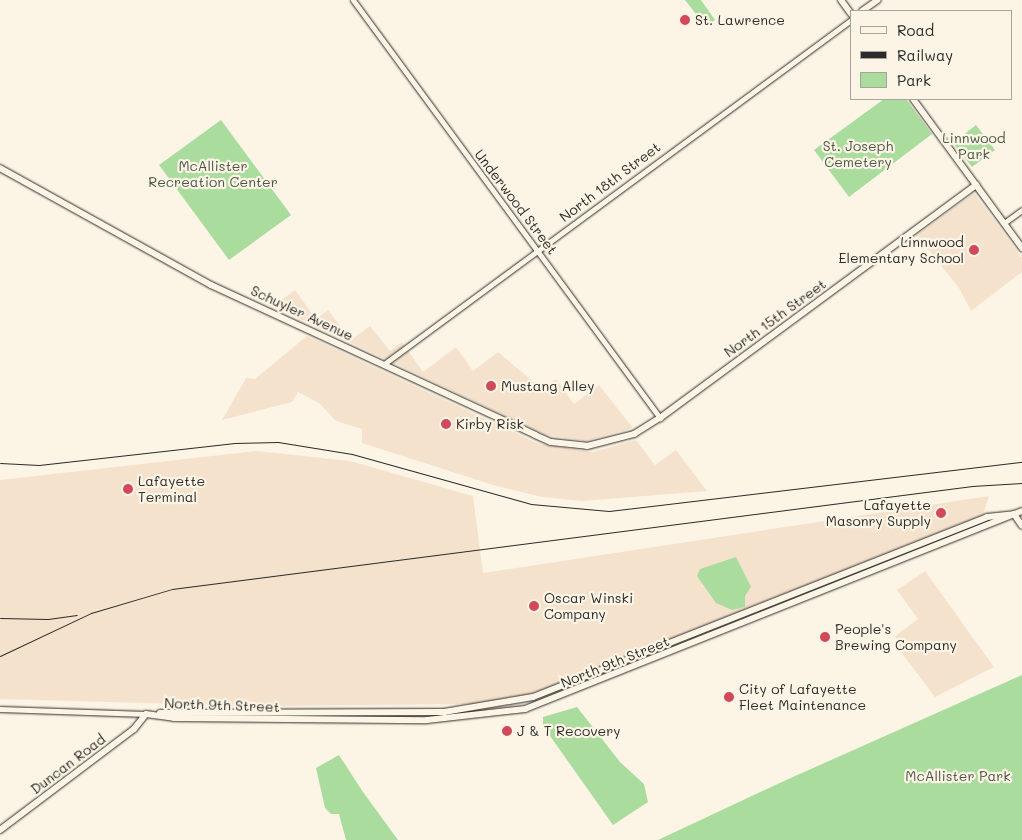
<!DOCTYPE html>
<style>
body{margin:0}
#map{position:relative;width:1022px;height:840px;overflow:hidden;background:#fcf5e5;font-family:Mali,sans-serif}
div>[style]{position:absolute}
.built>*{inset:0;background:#f5e2cd}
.green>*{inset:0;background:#a9dc9d}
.roads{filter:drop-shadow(0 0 1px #2b2b2b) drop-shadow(0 0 1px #2b2b2b)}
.tertiary>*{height:5px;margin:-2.5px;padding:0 2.5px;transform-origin:2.5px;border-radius:2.5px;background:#fcf5e5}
.secondary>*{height:6px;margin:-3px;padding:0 3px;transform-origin:3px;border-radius:3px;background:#fcf5e5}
.rail>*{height:1px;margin:-0.5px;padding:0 0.5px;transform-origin:0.5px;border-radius:0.5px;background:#2b2b2b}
.dots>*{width:14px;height:14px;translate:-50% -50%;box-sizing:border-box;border:2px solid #fcf5e5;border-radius:50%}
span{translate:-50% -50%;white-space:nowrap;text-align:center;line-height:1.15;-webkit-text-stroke:4.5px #fcf5e5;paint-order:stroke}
.poi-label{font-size:14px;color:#2b2b2b}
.left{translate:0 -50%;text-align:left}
.right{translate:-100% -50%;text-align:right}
.park-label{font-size:14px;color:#4a5748}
.street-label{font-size:14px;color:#2b2b2b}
.legend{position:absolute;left:850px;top:10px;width:162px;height:90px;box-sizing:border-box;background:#fcf5e5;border:1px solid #a8a49b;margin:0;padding:6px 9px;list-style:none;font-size:15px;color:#2b2b2b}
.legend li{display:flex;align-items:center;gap:10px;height:25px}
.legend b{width:25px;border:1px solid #a8a49b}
</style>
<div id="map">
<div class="built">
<i style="clip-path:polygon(974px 193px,1022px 258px,1022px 272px,971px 311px,959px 288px,917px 235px)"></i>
<i style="clip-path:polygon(295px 290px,316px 319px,328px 310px,351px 340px,370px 326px,390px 351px,402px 342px,423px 372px,456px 347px,473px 371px,498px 352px,542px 389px,556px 379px,574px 404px,599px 385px,633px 428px,585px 441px,546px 435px,273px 306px)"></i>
<i style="clip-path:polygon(307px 336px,539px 444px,593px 452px,636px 440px,655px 465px,676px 450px,707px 491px,582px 501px,542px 497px,493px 485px,362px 443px,362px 429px,336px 421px,319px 403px,298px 392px,292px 402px,222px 420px,246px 378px,255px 379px)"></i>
<i style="clip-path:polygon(257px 451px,350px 461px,473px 496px,483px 573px,989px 496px,983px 515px,545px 690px,486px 704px,251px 706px,0 699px,0 480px)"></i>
<i style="clip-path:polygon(925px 571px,994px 667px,935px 697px,901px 652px,895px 636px,918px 619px,897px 590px)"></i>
</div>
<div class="green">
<i style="clip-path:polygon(685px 0,701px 0,715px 20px,706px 27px)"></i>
<i style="clip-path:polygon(884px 99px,906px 99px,932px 134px,849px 197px,814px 150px)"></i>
<i style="clip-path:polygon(221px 120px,291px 215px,229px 260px,159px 165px)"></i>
<i style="clip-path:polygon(976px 125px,995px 150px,972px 167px,953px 143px)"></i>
<i style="clip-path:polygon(736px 557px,751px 587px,745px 596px,745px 607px,732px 610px,716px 603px,697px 576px,700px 569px)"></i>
<i style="clip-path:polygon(1022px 675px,1022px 840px,658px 840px,784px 781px)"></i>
<i style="clip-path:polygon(577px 707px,620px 762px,644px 784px,648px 802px,613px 825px,543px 726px,543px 717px)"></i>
<i style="clip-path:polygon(339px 755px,363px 792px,398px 840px,346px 840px,339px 814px,331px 814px,325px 808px,316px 768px)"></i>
</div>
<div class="roads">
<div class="tertiary">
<i style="left:353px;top:0;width:519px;rotate:53.7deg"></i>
<i style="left:1004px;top:223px;width:22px;rotate:-36deg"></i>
<i style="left:384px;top:364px;width:580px;rotate:-36.38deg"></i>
<i style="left:0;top:709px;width:146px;rotate:2deg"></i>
</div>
<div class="secondary">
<i style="left:841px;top:0;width:17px;rotate:54deg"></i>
<i style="left:862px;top:11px;width:19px;rotate:-35deg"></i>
<i style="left:913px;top:99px;width:185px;rotate:53.8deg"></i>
<i style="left:0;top:168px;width:241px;rotate:29deg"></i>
<i style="left:211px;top:285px;width:357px;rotate:24.8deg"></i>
<i style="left:535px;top:435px;width:17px;rotate:24deg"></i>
<i style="left:551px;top:442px;width:36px;rotate:6deg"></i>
<i style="left:587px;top:446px;width:49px;rotate:-14.3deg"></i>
<i style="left:634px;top:434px;width:31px;rotate:-32deg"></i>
<i style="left:660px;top:418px;width:393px;rotate:-36.4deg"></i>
<i style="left:1014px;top:514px;width:14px;rotate:56deg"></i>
<i style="left:160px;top:713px;width:284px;rotate:-0.2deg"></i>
<i style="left:444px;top:712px;width:90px;rotate:-9.6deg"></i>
<i style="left:533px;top:697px;width:488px;rotate:-21.6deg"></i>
<i style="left:987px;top:517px;width:27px;rotate:-6deg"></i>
<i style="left:146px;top:714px;width:28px;rotate:8deg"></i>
<i style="left:174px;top:718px;width:253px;rotate:0.5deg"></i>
<i style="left:427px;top:720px;width:99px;rotate:-6.4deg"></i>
<i style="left:525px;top:709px;width:535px;rotate:-21.72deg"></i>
<i style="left:0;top:830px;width:168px;rotate:-37deg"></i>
<i style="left:134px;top:729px;width:19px;rotate:-51deg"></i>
</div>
</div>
<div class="rail">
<i style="left:0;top:463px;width:39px;rotate:3deg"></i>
<i style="left:39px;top:465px;width:197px;rotate:-6.4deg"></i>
<i style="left:235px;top:443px;width:43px;rotate:-1.3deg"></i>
<i style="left:278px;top:442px;width:75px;rotate:9.2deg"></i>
<i style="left:352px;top:454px;width:186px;rotate:15.6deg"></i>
<i style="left:531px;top:504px;width:78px;rotate:5.1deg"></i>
<i style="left:609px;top:511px;width:416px;rotate:-6.8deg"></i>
<i style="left:0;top:618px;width:48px;rotate:1.2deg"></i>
<i style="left:48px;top:619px;width:29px;rotate:-8deg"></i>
<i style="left:0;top:656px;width:101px;rotate:-25.3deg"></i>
<i style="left:91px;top:613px;width:84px;rotate:-16.5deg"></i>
<i style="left:172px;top:589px;width:807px;rotate:-7.34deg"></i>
<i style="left:972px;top:486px;width:50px;rotate:-3.4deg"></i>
</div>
<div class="dots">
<i style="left:685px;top:20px;background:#d1495b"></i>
<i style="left:974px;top:250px;background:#d1495b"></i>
<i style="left:491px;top:386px;background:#d1495b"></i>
<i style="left:446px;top:424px;background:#d1495b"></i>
<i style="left:128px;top:489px;background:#d1495b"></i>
<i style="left:941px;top:513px;background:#d1495b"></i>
<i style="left:534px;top:606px;background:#d1495b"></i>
<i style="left:825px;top:637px;background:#d1495b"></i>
<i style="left:729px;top:697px;background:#d1495b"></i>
<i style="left:507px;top:731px;background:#d1495b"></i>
</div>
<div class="poi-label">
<span class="left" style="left:695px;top:20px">St. Lawrence</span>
<span class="right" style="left:964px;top:250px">Linnwood<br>Elementary School</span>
<span class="left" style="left:501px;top:386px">Mustang Alley</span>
<span class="left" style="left:456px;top:424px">Kirby Risk</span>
<span class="left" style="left:138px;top:489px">Lafayette<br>Terminal</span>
<span class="right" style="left:931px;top:513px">Lafayette<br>Masonry Supply</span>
<span class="left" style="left:544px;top:606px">Oscar Winski<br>Company</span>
<span class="left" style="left:835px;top:637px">People's<br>Brewing Company</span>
<span class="left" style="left:739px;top:697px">City of Lafayette<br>Fleet Maintenance</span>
<span class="left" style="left:517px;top:731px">J &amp; T Recovery</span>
</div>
<div class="park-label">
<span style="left:974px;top:146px">Linnwood<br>Park</span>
<span style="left:858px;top:154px">St. Joseph<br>Cemetery</span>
<span style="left:213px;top:174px">McAllister<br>Recreation Center</span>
<span style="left:958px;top:776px">McAllister Park</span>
</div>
<div class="street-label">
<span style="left:610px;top:182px;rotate:-37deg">North 18th Street</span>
<span style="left:516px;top:202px;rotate:53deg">Underwood Street</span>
<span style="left:302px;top:313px;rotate:25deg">Schuyler Avenue</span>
<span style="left:775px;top:318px;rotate:-36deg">North 15th Street</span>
<span style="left:615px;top:662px;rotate:-22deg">North 9th Street</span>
<span style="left:222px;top:705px;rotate:2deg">North 9th Street</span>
<span style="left:68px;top:764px;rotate:-37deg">Duncan Road</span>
</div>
<ul class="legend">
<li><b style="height:6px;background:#fcf5e5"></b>Road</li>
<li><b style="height:6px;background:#2b2b2b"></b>Railway</li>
<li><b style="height:14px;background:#a9dc9d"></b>Park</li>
</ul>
</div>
